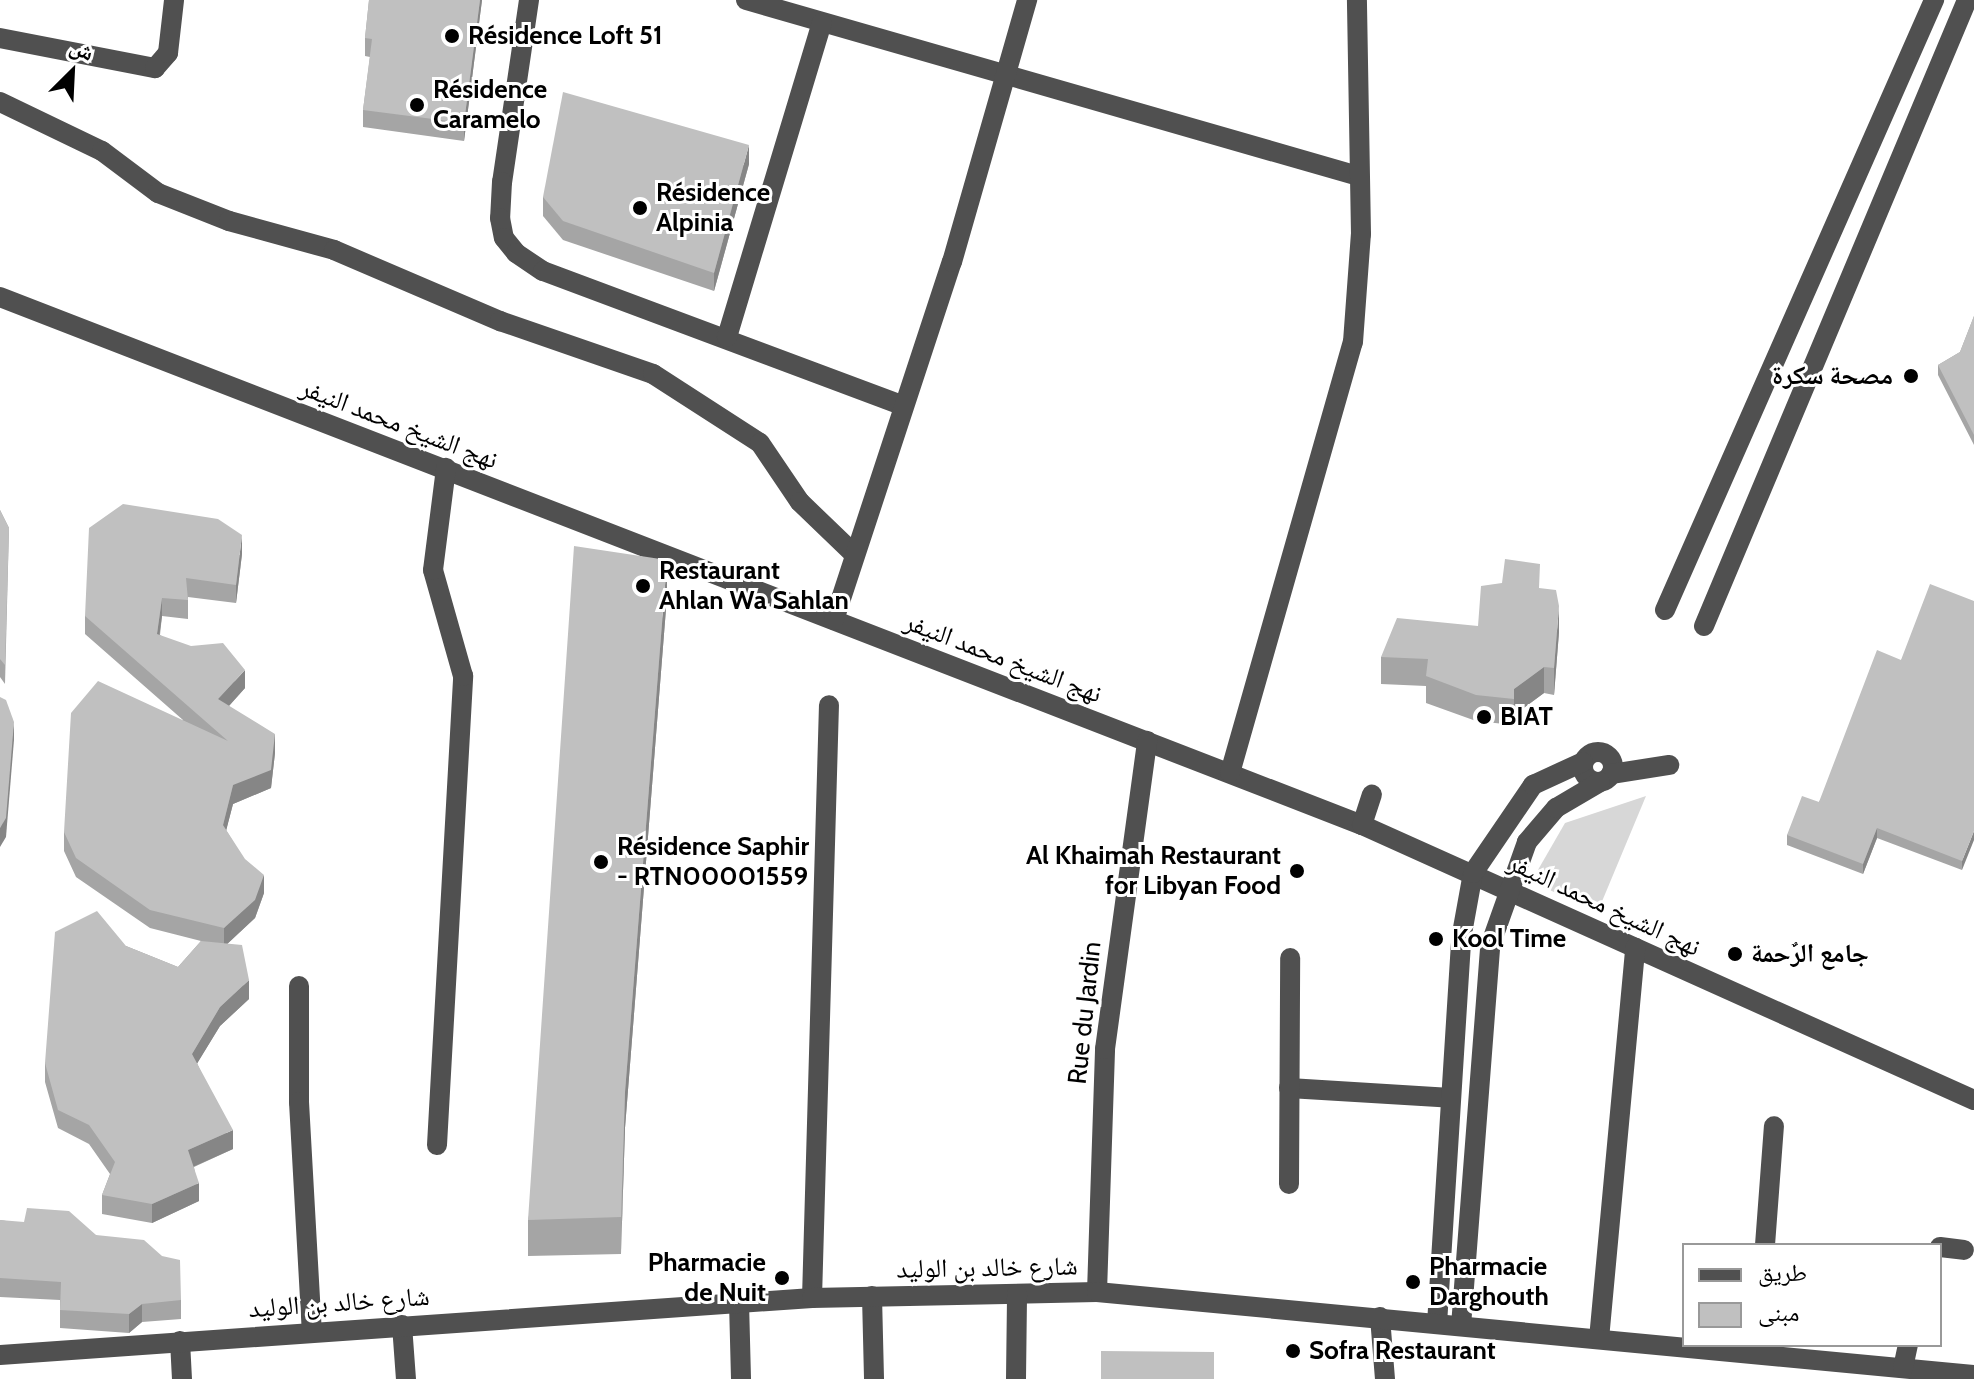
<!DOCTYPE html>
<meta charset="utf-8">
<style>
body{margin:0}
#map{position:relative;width:1974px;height:1379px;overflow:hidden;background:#fff;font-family:Cabin,"Noto Naskh Arabic",sans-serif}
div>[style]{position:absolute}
.green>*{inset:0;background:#d7d7d7}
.minor>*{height:20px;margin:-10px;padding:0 10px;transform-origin:10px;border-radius:10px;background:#505050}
.minor>.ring{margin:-10px;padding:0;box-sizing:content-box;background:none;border:20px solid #505050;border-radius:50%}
.wall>*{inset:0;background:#a5a5a5}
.shaded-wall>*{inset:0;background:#868686}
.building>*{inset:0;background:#c0c0c0}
.dots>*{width:22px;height:22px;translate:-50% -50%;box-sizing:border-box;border:4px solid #fff;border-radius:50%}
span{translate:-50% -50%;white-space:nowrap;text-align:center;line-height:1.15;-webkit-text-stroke:6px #fff;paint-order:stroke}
.poi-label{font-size:26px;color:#000;font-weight:700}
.left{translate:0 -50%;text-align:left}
.right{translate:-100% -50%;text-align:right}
.street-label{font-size:26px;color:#000}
.legend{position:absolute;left:1682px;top:1243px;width:260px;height:104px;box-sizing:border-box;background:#fff;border:2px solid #999;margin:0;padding:10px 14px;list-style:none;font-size:24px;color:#000}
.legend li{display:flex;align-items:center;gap:16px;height:40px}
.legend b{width:40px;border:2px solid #999}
.north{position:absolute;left:32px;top:32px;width:80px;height:80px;-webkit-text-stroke:6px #fff;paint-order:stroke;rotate:24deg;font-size:22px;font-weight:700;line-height:32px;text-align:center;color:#000}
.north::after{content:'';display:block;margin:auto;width:28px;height:36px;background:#000;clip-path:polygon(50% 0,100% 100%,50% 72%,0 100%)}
</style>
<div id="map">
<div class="green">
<i style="clip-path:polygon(1646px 796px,1598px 911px,1531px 882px,1565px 823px)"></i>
</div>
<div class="minor">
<i style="left:529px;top:0;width:184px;rotate:98.4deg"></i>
<i style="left:502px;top:182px;width:36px;rotate:93deg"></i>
<i style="left:500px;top:218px;width:20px;rotate:79deg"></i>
<i style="left:504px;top:238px;width:19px;rotate:51deg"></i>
<i style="left:516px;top:253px;width:32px;rotate:34deg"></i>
<i style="left:543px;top:271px;width:383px;rotate:20.5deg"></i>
<i style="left:746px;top:0;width:637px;rotate:16.04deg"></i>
<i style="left:0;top:38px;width:158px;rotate:11deg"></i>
<i style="left:155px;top:68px;width:20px;rotate:-49deg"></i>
<i style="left:168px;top:53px;width:53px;rotate:-83.5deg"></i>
<i style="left:0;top:102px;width:113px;rotate:25.7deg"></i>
<i style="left:102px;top:151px;width:70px;rotate:36.9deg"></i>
<i style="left:158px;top:193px;width:76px;rotate:21.5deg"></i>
<i style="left:229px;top:221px;width:109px;rotate:15.4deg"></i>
<i style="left:334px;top:250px;width:181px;rotate:23.2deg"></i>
<i style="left:500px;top:321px;width:162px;rotate:19.1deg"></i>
<i style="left:653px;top:374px;width:127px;rotate:32.8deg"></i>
<i style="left:760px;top:443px;width:71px;rotate:55.9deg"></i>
<i style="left:800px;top:502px;width:75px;rotate:43.9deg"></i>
<i style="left:0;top:297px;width:1461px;rotate:21.19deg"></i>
<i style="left:1362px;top:825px;width:671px;rotate:24.2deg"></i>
<i style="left:727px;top:337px;width:328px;rotate:-73.2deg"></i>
<i style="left:1665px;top:610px;width:667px;rotate:-66.2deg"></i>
<i style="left:834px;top:620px;width:377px;rotate:-71.8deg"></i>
<i style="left:952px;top:262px;width:273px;rotate:-74deg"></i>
<i style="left:1704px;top:626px;width:679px;rotate:-67.21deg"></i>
<i class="ring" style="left:1583px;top:752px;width:10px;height:10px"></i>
<i style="left:1230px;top:773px;width:448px;rotate:-74.1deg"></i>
<i style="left:1353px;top:342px;width:108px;rotate:-85.8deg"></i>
<i style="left:1361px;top:234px;width:234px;rotate:-91deg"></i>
<i style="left:1611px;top:774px;width:59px;rotate:-8.8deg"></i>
<i style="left:1362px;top:825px;width:32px;rotate:-72deg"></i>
<i style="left:299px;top:986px;width:116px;rotate:90deg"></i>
<i style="left:299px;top:1102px;width:229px;rotate:86.8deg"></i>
<i style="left:1289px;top:1088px;width:162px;rotate:3.5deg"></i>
<i style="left:437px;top:1145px;width:470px;rotate:-86.8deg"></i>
<i style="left:463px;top:676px;width:110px;rotate:-105.8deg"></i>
<i style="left:433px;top:570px;width:103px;rotate:-82.7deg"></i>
<i style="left:1289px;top:1184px;width:226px;rotate:-89.7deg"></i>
<i style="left:1765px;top:1245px;width:119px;rotate:-85.7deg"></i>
<i style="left:1940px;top:1247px;width:24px;rotate:7deg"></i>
<i style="left:1097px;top:1292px;width:243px;rotate:-88.1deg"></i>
<i style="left:1105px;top:1049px;width:311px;rotate:-82.2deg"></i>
<i style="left:872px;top:1296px;width:83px;rotate:88.6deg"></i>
<i style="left:812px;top:1298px;width:593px;rotate:-88.36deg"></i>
<i style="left:739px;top:1302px;width:77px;rotate:88.5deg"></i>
<i style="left:1380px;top:1317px;width:62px;rotate:85.4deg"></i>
<i style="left:1437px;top:1324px;width:386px;rotate:-86.4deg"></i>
<i style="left:1461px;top:939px;width:67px;rotate:-79.7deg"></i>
<i style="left:1473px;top:873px;width:107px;rotate:-55.7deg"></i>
<i style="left:1533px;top:785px;width:55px;rotate:-24.7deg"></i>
<i style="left:402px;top:1325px;width:54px;rotate:85.8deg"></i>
<i style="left:1461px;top:1326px;width:381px;rotate:-85.6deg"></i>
<i style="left:1490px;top:946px;width:110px;rotate:-70.4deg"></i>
<i style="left:1527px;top:842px;width:45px;rotate:-49.5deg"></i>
<i style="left:1556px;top:808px;width:51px;rotate:-30.6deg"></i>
<i style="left:1599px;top:1339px;width:393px;rotate:-84.7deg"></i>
<i style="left:180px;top:1341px;width:38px;rotate:87deg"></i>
<i style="left:0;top:1355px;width:814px;rotate:-4.02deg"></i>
<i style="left:812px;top:1298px;width:285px;rotate:-1.2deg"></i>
<i style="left:1097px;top:1292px;width:881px;rotate:5.41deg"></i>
<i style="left:1903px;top:1368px;width:24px;rotate:-78deg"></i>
<i style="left:1016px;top:1379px;width:85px;rotate:-89.3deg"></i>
</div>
<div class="wall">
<i style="clip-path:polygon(369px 0,482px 0,464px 141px,363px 127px,363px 110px,370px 57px,365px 56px,365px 38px)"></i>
<i style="clip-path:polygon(749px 164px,714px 291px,563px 240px,543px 216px,543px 197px)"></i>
<i style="clip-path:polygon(1974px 316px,1974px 445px,1938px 375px,1938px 365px,1960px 352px)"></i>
<i style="clip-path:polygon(0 510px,9px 528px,5px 684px,0 677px)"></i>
<i style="clip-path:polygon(242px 554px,236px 603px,188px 597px,188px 619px,162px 616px,160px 635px,245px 688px,229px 706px,275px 753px,271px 788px,233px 804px,226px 830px,264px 893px,255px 918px,227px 944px,249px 999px,220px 1026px,197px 1063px,233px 1149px,194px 1167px,199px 1201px,152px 1223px,102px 1214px,102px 1195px,110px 1174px,89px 1144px,58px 1128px,45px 1082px,45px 1063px,126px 946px,178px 967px,201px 941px,150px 928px,76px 877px,64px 851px,64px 832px,183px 720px,85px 634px,85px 616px)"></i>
<i style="clip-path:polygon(667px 596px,625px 1128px,621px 1254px,528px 1256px,528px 1220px)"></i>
<i style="clip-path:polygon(1974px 601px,1962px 870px,1877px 838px,1863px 874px,1787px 845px,1787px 835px,1819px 802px,1901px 660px)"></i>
<i style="clip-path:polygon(1478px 626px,1559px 632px,1554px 695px,1544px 693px,1514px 715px,1514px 725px,1476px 721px,1426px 703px,1426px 686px,1381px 684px,1381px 657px)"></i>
<i style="clip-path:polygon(0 1220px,96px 1235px,181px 1300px,181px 1319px,142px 1322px,129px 1333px,60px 1328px,60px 1300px,0 1297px)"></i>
</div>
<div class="shaded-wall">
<i style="clip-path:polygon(480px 0,482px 0,464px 141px,464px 123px)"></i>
<i style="clip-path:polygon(749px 145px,749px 164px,714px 291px,714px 273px)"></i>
<i style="clip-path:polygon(242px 535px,242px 554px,236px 603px,236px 585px)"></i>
<i style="clip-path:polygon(667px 560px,667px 596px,625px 1128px,621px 1254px,625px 1092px)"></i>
<i style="clip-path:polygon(162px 598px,162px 616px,157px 652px,157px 634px)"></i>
<i style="clip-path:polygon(1559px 606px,1559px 632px,1554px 695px,1554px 668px)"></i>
<i style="clip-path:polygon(1544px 667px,1544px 693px,1514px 715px,1514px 689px)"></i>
<i style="clip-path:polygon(245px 670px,245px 688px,218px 718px,218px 699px)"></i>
<i style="clip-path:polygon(14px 722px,14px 740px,6px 837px,0 847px,0 828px)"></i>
<i style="clip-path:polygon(275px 734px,275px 753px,271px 788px,233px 804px,223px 843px,223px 825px,233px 785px)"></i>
<i style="clip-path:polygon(1877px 828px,1877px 838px,1863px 874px,1863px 864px)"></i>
<i style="clip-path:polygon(1974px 831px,1974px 840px,1962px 870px,1962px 861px)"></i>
<i style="clip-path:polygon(264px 875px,264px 893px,255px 918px,224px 947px,224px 928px)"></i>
<i style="clip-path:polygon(249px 980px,249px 999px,220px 1026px,192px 1072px,192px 1054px,220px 1007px)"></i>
<i style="clip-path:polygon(233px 1130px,233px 1149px,188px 1169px,188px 1150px)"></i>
<i style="clip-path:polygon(199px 1183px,199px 1201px,152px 1223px,152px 1204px)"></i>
<i style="clip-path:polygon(142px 1304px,142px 1322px,129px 1333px,129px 1314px)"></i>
</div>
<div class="building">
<i style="clip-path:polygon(369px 0,480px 0,464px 123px,363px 110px,372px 39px,365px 38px)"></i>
<i style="clip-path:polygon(563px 92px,749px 145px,714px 273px,563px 221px,543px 197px)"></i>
<i style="clip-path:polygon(1974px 316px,1974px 435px,1938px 365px,1960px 352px)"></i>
<i style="clip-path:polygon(123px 504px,218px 519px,242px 535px,236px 585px,186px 578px,188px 600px,162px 598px,157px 634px,191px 646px,223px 643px,245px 670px,218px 699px,275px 734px,271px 770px,233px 785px,223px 825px,245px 859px,264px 875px,255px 900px,224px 928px,150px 910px,76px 858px,64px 832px,71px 713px,98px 681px,228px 741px,85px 616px,89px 528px)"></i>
<i style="clip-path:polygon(0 510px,9px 528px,5px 665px,0 659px)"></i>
<i style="clip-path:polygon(574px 546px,667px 560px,625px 1092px,621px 1217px,528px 1220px)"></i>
<i style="clip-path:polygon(1505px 559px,1540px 564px,1539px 588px,1556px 590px,1559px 606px,1554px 668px,1544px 667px,1514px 689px,1514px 699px,1476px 695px,1426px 676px,1428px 659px,1381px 657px,1397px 618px,1478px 626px,1481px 586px,1502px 583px)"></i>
<i style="clip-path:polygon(1930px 584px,1974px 601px,1974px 831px,1962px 861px,1877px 828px,1863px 864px,1787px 835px,1802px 796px,1819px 802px,1877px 650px,1901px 660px)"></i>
<i style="clip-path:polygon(0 697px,6px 700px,14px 722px,6px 818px,0 828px)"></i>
<i style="clip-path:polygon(97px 911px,126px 946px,178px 967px,201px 941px,242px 945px,249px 980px,220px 1007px,192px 1054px,233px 1130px,188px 1150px,199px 1183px,152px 1204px,102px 1195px,115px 1162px,89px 1125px,58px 1110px,45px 1063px,55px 932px)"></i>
<i style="clip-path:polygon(27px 1208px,69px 1211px,96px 1235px,144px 1240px,162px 1256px,180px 1260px,181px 1300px,142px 1304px,129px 1314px,60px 1310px,61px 1282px,0 1278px,0 1220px,24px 1222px)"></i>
<i style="clip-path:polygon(1101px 1351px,1214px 1352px,1214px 1379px,1101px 1379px)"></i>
</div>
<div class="dots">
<i style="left:452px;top:36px;background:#000"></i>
<i style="left:417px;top:105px;background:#000"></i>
<i style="left:640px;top:208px;background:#000"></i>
<i style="left:1911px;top:376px;background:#000"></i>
<i style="left:643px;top:586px;background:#000"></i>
<i style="left:1484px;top:717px;background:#000"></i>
<i style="left:601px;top:862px;background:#000"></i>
<i style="left:1297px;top:871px;background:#000"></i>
<i style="left:1436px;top:939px;background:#000"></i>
<i style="left:1735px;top:954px;background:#000"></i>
<i style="left:782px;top:1278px;background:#000"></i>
<i style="left:1413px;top:1282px;background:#000"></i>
<i style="left:1293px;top:1351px;background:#000"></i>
</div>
<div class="poi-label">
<span class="left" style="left:468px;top:36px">Résidence Loft 51</span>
<span class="left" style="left:433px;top:105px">Résidence<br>Caramelo</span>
<span class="left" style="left:656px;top:208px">Résidence<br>Alpinia</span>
<span class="right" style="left:1893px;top:376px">مصحة سكرة</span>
<span class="left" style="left:659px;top:586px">Restaurant<br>Ahlan Wa Sahlan</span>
<span class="left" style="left:1500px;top:717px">BIAT</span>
<span class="left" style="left:617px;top:862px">Résidence Saphir<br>- RTN00001559</span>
<span class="right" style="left:1281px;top:871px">Al Khaimah Restaurant<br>for Libyan Food</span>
<span class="left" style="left:1452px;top:939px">Kool Time</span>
<span class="left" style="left:1751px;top:954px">جامع الرٌحمة</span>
<span class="right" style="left:766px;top:1278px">Pharmacie<br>de Nuit</span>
<span class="left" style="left:1429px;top:1282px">Pharmacie<br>Darghouth</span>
<span class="left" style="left:1309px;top:1351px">Sofra Restaurant</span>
</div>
<div class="street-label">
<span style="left:399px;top:424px;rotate:21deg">نهج الشيخ محمد النيفر</span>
<span style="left:1003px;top:658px;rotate:21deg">نهج الشيخ محمد النيفر</span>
<span style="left:1604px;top:905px;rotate:25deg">نهج الشيخ محمد النيفر</span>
<span style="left:1085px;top:1013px;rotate:-84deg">Rue du Jardin</span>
<span style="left:987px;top:1268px;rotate:-1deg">شارع خالد بن الوليد</span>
<span style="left:339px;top:1303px;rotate:-4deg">شارع خالد بن الوليد</span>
</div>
<ul class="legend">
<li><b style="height:10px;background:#505050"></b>طريق</li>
<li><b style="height:22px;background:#c0c0c0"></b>مبنى</li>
</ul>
<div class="north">ش</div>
</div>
